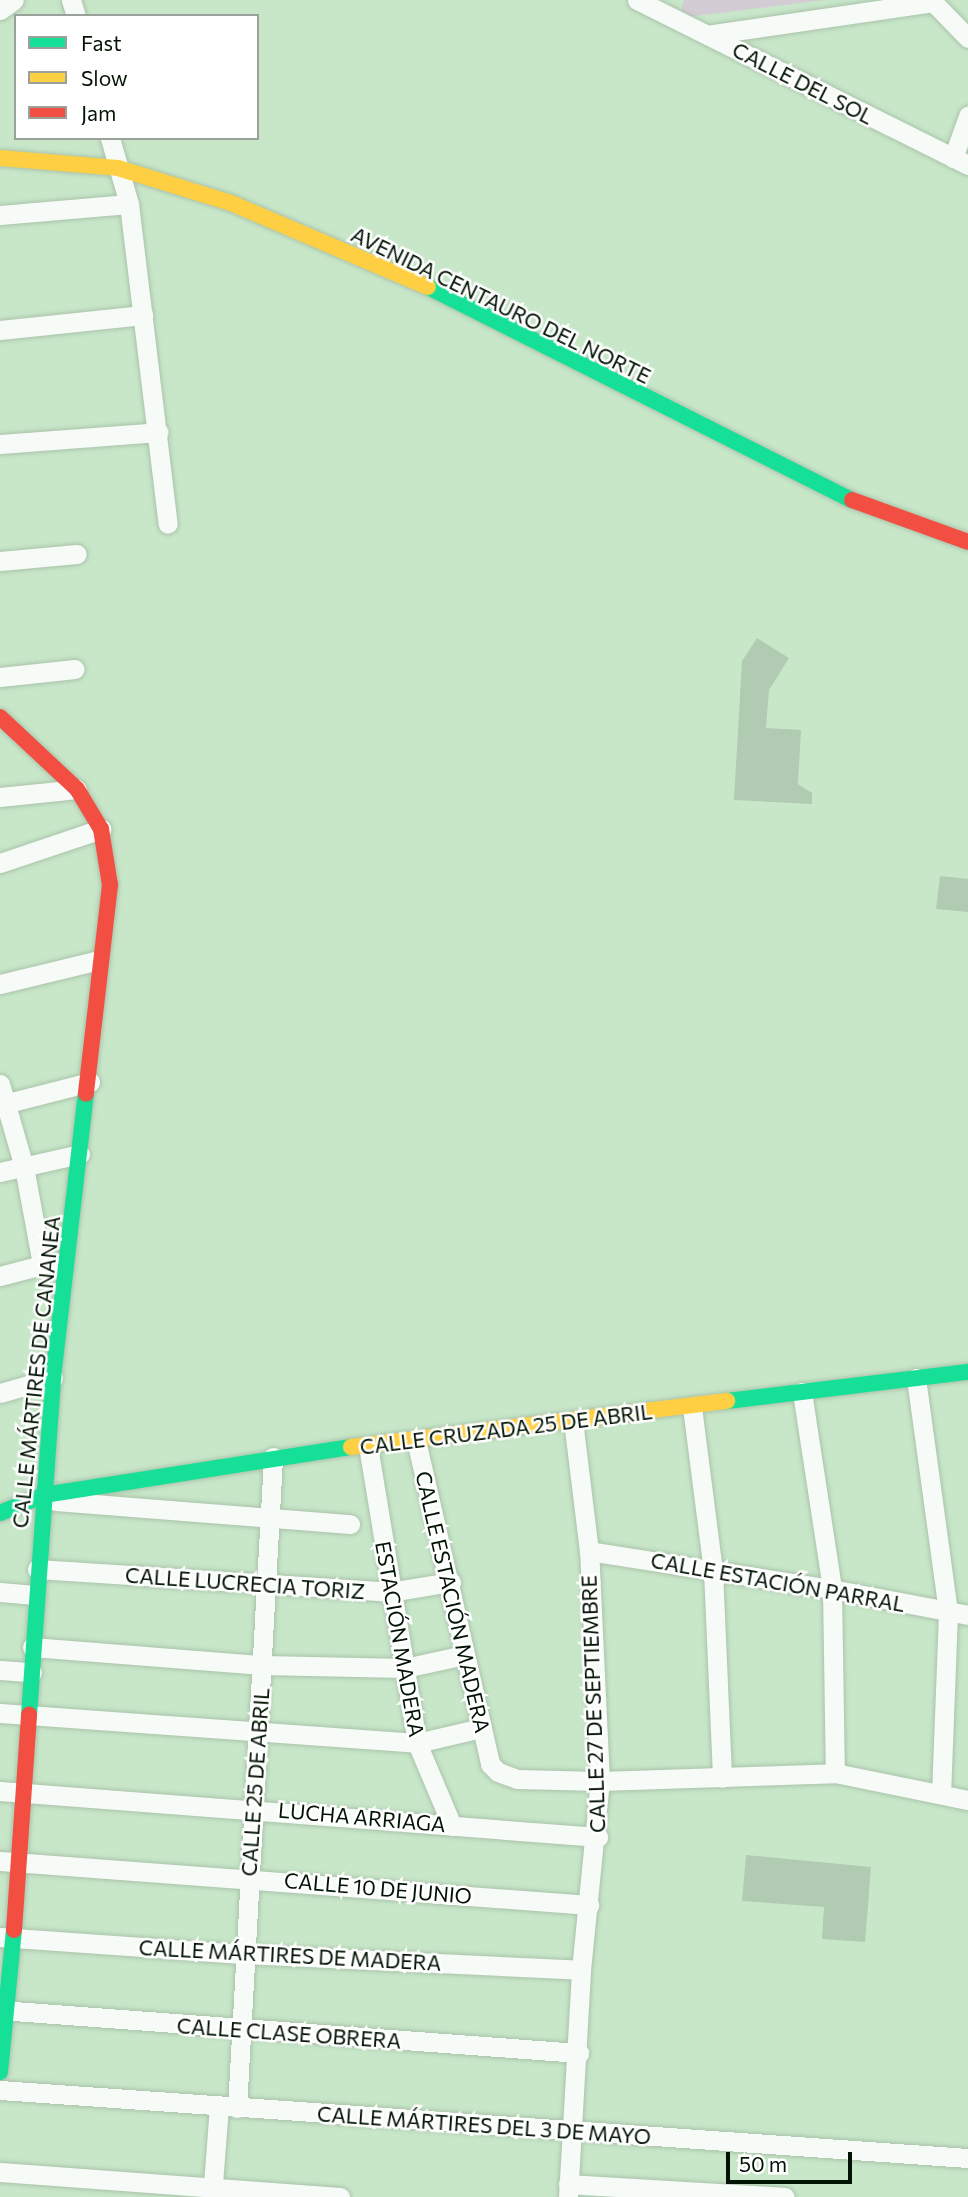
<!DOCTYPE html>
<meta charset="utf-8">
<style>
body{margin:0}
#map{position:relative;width:968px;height:2197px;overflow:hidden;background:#c8e7c9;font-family:Commissioner,sans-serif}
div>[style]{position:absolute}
.green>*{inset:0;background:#d4ccd5}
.building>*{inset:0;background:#b1cab2}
.roads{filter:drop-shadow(0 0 2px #abc3ab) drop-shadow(0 0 2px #abc3ab)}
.street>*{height:19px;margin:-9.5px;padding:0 9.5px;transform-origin:9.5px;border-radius:9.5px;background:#f7fbf7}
.fast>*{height:16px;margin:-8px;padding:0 8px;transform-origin:8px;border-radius:8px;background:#16e098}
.slow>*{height:16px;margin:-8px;padding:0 8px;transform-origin:8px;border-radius:8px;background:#ffcf43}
.jam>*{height:16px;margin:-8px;padding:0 8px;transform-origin:8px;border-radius:8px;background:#f24e42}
span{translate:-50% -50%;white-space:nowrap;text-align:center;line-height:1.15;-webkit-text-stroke:5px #fff;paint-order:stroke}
.street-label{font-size:21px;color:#011302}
.legend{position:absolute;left:14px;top:14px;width:245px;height:126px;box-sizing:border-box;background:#fff;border:2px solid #99a19a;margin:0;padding:9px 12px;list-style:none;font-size:21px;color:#011302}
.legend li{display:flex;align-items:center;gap:14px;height:35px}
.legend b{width:35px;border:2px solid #99a19a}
.scale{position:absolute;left:726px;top:2152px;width:126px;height:32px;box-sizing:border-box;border:4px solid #011302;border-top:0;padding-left:9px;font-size:21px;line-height:24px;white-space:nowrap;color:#011302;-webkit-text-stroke:5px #fff;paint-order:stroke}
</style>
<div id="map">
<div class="green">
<i style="clip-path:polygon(684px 0,825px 0,679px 18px)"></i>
</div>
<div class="building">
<i style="clip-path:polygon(757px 638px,789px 658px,769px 690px,766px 728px,801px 730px,798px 784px,812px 793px,812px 804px,734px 800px,742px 661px)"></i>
<i style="clip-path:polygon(940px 876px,968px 879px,968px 912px,936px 909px)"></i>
<i style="clip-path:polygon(746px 1855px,871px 1867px,865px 1942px,822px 1939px,824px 1907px,742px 1901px)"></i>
</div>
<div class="roads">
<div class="street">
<i style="left:71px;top:0;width:17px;rotate:73deg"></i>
<i style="left:637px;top:0;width:370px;rotate:26.5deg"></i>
<i style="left:931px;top:0;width:53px;rotate:45.8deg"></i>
<i style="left:0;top:10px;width:17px;rotate:-36deg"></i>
<i style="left:707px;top:35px;width:227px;rotate:-8.3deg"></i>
<i style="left:110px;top:138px;width:69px;rotate:73.9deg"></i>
<i style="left:129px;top:204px;width:322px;rotate:83.1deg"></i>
<i style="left:953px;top:158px;width:45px;rotate:-70.3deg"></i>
<i style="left:0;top:215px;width:129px;rotate:-4.9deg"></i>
<i style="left:0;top:330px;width:144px;rotate:-6deg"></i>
<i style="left:0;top:444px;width:159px;rotate:-4.3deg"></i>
<i style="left:0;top:561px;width:77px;rotate:-5.2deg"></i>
<i style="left:0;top:677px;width:75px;rotate:-6.1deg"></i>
<i style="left:0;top:797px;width:77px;rotate:-5.9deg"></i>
<i style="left:0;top:863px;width:107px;rotate:-18.6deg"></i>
<i style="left:0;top:984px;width:102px;rotate:-13.6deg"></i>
<i style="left:0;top:1084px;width:86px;rotate:73.9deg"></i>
<i style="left:24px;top:1167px;width:99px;rotate:79.5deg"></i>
<i style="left:0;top:1105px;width:93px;rotate:-14.3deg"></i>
<i style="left:0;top:1172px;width:82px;rotate:-12.7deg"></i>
<i style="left:0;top:1276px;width:55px;rotate:-14.8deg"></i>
<i style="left:916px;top:1378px;width:237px;rotate:82.2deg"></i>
<i style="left:948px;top:1613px;width:181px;rotate:92.2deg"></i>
<i style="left:802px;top:1392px;width:199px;rotate:81.3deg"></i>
<i style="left:832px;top:1589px;width:184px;rotate:89.1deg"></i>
<i style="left:0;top:1393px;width:55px;rotate:-15.8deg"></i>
<i style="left:692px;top:1407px;width:164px;rotate:82.7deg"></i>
<i style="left:713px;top:1570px;width:208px;rotate:87.5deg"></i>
<i style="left:416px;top:1440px;width:332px;rotate:77.1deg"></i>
<i style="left:490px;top:1764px;width:11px;rotate:45deg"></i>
<i style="left:498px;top:1772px;width:20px;rotate:20deg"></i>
<i style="left:517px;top:1779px;width:83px;rotate:1.4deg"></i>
<i style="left:600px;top:1781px;width:235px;rotate:-1.9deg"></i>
<i style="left:835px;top:1773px;width:136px;rotate:11.5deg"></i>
<i style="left:368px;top:1446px;width:301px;rotate:80.6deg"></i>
<i style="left:417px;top:1743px;width:90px;rotate:67.1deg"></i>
<i style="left:56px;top:1501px;width:295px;rotate:4.5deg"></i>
<i style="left:589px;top:1551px;width:246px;rotate:8.9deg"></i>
<i style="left:832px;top:1589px;width:138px;rotate:10.8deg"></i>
<i style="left:37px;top:1569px;width:354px;rotate:3.7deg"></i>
<i style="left:390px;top:1592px;width:62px;rotate:-9.3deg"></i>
<i style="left:0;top:1592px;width:35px;rotate:5deg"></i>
<i style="left:32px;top:1647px;width:231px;rotate:4.5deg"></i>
<i style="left:262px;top:1665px;width:143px;rotate:1.2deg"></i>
<i style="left:405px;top:1668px;width:60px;rotate:-12.4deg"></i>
<i style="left:0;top:1670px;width:32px;rotate:4deg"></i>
<i style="left:0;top:1713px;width:418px;rotate:4.1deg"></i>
<i style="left:417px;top:1743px;width:66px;rotate:-13.2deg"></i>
<i style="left:0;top:1791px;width:600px;rotate:4.4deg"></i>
<i style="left:0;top:1861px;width:591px;rotate:4.27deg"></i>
<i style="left:0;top:1937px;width:246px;rotate:4deg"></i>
<i style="left:245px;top:1954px;width:336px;rotate:2.7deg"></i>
<i style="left:0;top:2010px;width:581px;rotate:4.25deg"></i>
<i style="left:0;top:2090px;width:970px;rotate:4.02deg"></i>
<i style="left:237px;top:2108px;width:652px;rotate:-86.83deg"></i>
<i style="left:0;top:2172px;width:341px;rotate:4.2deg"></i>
<i style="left:568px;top:2184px;width:217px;rotate:3.4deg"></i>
<i style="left:212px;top:2197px;width:91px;rotate:-85.6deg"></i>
<i style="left:568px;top:2197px;width:227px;rotate:-86.7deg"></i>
<i style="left:581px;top:1970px;width:190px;rotate:-84.3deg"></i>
<i style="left:600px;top:1781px;width:230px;rotate:-92.7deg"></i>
<i style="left:589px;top:1551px;width:131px;rotate:-97deg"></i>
</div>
<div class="fast">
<i style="left:428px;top:287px;width:474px;rotate:26.7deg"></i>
<i style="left:727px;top:1401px;width:243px;rotate:-6.9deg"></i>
<i style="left:0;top:1513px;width:48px;rotate:-22.2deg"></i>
<i style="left:44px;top:1495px;width:311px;rotate:-8.9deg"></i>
<i style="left:29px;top:1715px;width:338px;rotate:-85.9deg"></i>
<i style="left:53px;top:1378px;width:286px;rotate:-83.4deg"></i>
<i style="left:0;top:2072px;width:143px;rotate:-84.4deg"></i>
</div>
<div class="slow">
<i style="left:0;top:158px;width:118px;rotate:4.8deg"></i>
<i style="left:118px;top:168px;width:118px;rotate:17.2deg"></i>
<i style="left:231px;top:203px;width:214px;rotate:23.1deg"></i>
<i style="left:351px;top:1447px;width:379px;rotate:-7deg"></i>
</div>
<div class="jam">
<i style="left:852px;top:500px;width:123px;rotate:19.9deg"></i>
<i style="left:0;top:717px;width:105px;rotate:43.1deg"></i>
<i style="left:77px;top:789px;width:47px;rotate:59deg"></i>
<i style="left:101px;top:829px;width:57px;rotate:80.9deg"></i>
<i style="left:110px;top:885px;width:210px;rotate:96.6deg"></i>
<i style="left:14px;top:1930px;width:216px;rotate:-86deg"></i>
</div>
</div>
<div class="street-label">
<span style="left:803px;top:83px;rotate:27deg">CALLE DEL SOL</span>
<span style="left:501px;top:305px;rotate:26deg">AVENIDA CENTAURO DEL NORTE</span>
<span style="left:36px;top:1372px;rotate:-84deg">CALLE MÁRTIRES DE CANANEA</span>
<span style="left:506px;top:1429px;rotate:-7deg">CALLE CRUZADA 25 DE ABRIL</span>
<span style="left:778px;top:1582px;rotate:10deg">CALLE ESTACIÓN PARRAL</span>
<span style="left:245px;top:1583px;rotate:4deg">CALLE LUCRECIA TORIZ</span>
<span style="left:453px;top:1602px;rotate:77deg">CALLE ESTACIÓN MADERA</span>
<span style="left:400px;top:1639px;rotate:80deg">ESTACIÓN MADERA</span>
<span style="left:593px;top:1704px;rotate:-92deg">CALLE 27 DE SEPTIEMBRE</span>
<span style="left:255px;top:1782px;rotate:-86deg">CALLE 25 DE ABRIL</span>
<span style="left:362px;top:1817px;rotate:5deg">LUCHA ARRIAGA</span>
<span style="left:378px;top:1888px;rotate:5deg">CALLE 10 DE JUNIO</span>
<span style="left:290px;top:1955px;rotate:3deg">CALLE MÁRTIRES DE MADERA</span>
<span style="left:289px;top:2033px;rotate:4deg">CALLE CLASE OBRERA</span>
<span style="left:484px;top:2125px;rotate:4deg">CALLE MÁRTIRES DEL 3 DE MAYO</span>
</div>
<ul class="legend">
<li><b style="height:9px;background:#16e098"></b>Fast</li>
<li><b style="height:9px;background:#ffcf43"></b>Slow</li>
<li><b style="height:9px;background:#f24e42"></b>Jam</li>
</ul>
<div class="scale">50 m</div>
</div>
